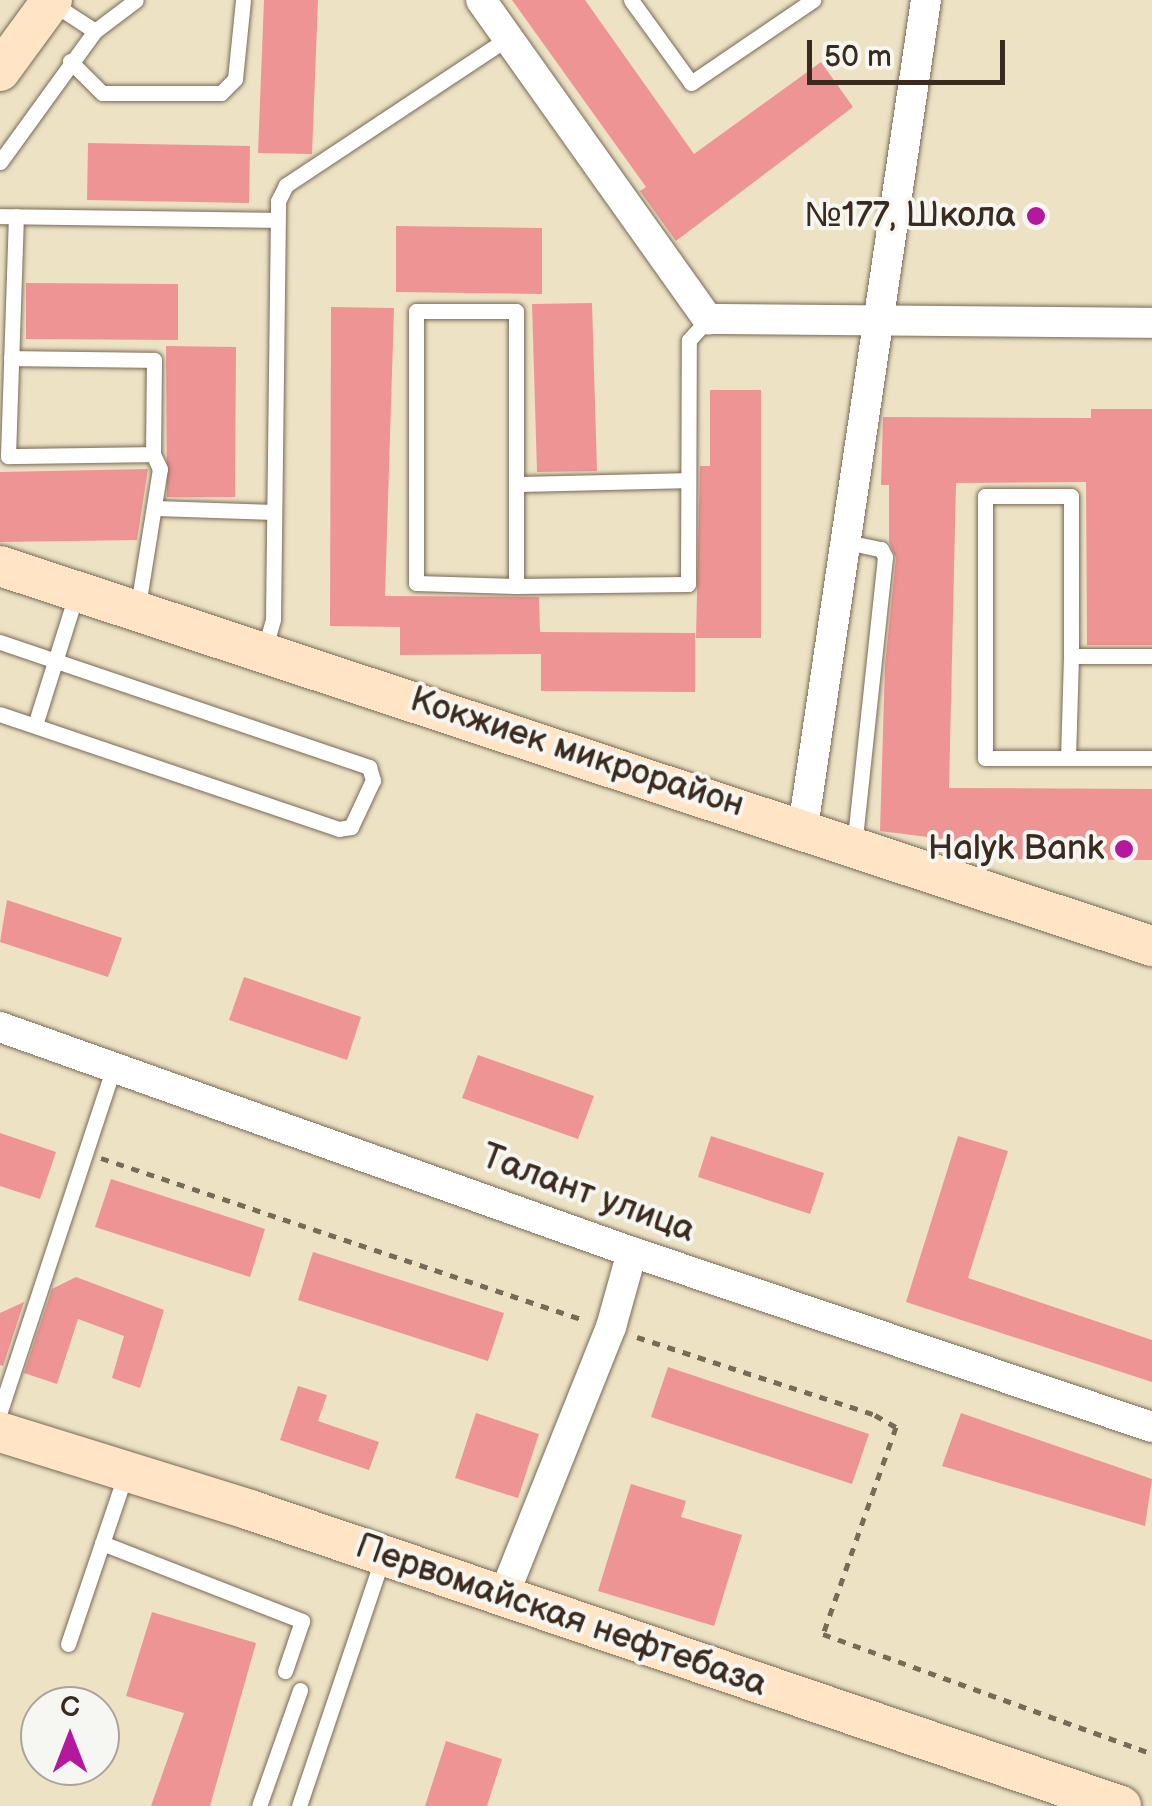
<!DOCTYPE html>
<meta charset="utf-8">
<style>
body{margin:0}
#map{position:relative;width:1152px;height:1806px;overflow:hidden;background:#ede2c4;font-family:"Balsamiq Sans",sans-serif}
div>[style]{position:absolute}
.building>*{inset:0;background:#ef9494}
.path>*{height:5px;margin-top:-2.5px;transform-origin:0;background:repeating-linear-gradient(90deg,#796a58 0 8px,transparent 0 16px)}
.roads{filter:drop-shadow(0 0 2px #796a58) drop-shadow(0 0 2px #796a58)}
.lane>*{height:15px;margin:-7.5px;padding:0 7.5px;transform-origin:7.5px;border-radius:7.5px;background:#fff}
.street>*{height:30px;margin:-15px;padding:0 15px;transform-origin:15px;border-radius:15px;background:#fff}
.secondary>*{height:40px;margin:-20px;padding:0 20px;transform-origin:20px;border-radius:20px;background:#ffe4c6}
.dots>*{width:28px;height:28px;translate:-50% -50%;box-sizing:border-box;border:5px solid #f6f6f2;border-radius:50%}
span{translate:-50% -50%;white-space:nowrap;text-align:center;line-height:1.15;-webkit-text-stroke:8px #f6f6f2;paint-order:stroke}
.poi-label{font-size:35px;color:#3b2a1e}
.right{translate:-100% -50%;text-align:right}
.street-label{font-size:35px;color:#3b2a1e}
.north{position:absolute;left:20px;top:1686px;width:100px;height:100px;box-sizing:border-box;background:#f6f6f2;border:2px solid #aba49d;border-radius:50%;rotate:0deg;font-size:28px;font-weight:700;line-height:40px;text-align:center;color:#3b2a1e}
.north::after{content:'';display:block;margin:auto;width:35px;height:45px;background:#b5179e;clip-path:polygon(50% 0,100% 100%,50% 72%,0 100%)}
.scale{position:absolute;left:807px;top:40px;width:198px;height:45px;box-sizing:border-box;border:5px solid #3b2a1e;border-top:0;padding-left:12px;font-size:30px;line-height:35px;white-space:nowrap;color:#3b2a1e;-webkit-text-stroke:8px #f6f6f2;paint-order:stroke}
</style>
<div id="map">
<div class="building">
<i style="clip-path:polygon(264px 0,318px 0,312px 154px,258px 153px)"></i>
<i style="clip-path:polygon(512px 0,585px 0,694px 154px,821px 62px,853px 107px,676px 241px,640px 191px,646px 187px)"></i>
<i style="clip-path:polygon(88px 143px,250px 146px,249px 203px,87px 200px)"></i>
<i style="clip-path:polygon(396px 226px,542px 228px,542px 294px,396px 292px)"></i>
<i style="clip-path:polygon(26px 283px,178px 284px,178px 340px,26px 339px)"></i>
<i style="clip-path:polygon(592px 303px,597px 471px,537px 472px,532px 304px)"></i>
<i style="clip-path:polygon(331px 307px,394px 308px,385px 596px,539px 597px,540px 632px,695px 633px,695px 692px,541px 691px,541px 654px,400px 655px,400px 627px,330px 626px)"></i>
<i style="clip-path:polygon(166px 346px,236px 347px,235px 497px,167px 497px)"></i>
<i style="clip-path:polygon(710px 390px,761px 390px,761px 638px,696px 638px,700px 466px,710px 466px)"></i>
<i style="clip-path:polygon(1091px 409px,1152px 409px,1152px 645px,1087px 645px,1086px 482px,956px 483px,949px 788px,1152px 789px,1152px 860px,964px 859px,943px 852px,943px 839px,880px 831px,885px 665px,896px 558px,889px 542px,889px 485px,881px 485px,883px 417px,1091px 418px)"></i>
<i style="clip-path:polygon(148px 469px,137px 540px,0 542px,0 472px)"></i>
<i style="clip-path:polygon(7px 900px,122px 938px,108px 977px,0 942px)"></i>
<i style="clip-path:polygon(244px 977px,361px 1017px,347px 1060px,229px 1020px)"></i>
<i style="clip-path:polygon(478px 1055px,594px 1096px,578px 1139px,462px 1098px)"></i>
<i style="clip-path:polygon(0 1133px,56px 1152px,40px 1199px,0 1186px)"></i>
<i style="clip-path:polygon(711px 1136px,824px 1173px,810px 1214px,698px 1177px)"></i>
<i style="clip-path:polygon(958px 1136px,1008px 1151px,968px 1278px,1152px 1340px,1152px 1382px,906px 1302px)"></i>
<i style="clip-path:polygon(111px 1179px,265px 1229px,250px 1277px,95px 1227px)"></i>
<i style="clip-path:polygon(313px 1252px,504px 1313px,488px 1361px,298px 1300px)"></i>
<i style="clip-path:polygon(76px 1277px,164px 1310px,140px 1388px,112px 1378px,124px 1336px,78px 1319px,57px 1384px,24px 1373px,52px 1289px)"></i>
<i style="clip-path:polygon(24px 1302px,3px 1366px,0 1365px,0 1313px)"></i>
<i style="clip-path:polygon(668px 1367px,869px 1434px,852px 1484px,651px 1417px)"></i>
<i style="clip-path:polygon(298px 1386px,327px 1395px,318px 1421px,379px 1442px,369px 1470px,280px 1440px)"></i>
<i style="clip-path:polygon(476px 1413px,539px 1434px,518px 1498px,455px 1478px)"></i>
<i style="clip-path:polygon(961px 1413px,1152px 1479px,1145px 1526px,942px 1466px)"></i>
<i style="clip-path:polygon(631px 1484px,686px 1501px,681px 1517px,742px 1535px,714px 1626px,598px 1591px)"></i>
<i style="clip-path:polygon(152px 1612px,256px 1643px,210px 1806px,151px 1806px,184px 1713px,126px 1696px)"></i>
<i style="clip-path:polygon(446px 1741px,502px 1759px,487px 1806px,425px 1806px)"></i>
</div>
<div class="path">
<i style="left:101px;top:1158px;width:509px;rotate:18.54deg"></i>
<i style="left:637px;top:1337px;width:250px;rotate:18.1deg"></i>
<i style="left:875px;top:1415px;width:24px;rotate:30deg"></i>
<i style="left:896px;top:1427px;width:219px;rotate:109.4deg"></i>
<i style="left:823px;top:1634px;width:350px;rotate:20deg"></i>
</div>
<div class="roads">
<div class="lane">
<i style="left:631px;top:0;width:102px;rotate:54.1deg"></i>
<i style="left:691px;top:83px;width:148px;rotate:-34.2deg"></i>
<i style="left:52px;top:3px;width:51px;rotate:33.1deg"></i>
<i style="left:70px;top:61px;width:45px;rotate:45deg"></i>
<i style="left:102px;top:93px;width:119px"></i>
<i style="left:221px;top:93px;width:20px;rotate:-45deg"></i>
<i style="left:235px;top:79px;width:79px;rotate:-84.2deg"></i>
<i style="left:0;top:162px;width:162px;rotate:-54.1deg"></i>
<i style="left:95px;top:31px;width:51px;rotate:-37.1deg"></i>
<i style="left:0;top:216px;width:277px;rotate:0.8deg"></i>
<i style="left:11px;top:358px;width:143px;rotate:0.8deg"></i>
<i style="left:154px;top:360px;width:94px;rotate:90.6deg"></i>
<i style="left:153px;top:454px;width:145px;rotate:179.2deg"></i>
<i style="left:8px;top:456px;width:240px;rotate:-88.1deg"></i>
<i style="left:516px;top:484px;width:170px;rotate:-1.3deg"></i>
<i style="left:156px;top:508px;width:118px;rotate:1.9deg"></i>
<i style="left:842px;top:541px;width:40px;rotate:12deg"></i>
<i style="left:881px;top:549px;width:9px;rotate:63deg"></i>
<i style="left:885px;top:557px;width:290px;rotate:96.1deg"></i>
<i style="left:516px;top:586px;width:275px;rotate:-90deg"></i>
<i style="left:516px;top:311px;width:100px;rotate:180deg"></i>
<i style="left:416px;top:311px;width:272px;rotate:90deg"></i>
<i style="left:416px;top:583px;width:100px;rotate:1.7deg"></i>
<i style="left:516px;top:586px;width:172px;rotate:-0.7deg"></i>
<i style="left:688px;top:584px;width:244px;rotate:-89.8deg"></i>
<i style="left:689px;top:340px;width:28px;rotate:-48deg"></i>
<i style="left:137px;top:612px;width:145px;rotate:-80.9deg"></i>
<i style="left:160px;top:469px;width:17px;rotate:-115deg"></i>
<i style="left:0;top:642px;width:390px;rotate:18.7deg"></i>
<i style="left:369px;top:767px;width:14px;rotate:73deg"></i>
<i style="left:373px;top:780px;width:52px;rotate:115.1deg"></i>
<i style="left:351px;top:827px;width:12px;rotate:171deg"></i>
<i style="left:339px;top:829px;width:358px;rotate:-161.3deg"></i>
<i style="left:264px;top:651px;width:33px;rotate:-74deg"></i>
<i style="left:273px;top:619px;width:418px;rotate:-89.3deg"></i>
<i style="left:278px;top:201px;width:18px;rotate:-63deg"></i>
<i style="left:286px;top:185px;width:265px;rotate:-33.5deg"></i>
<i style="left:1152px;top:656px;width:81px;rotate:180deg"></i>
<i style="left:1071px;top:656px;width:160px;rotate:-90deg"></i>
<i style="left:1071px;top:496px;width:86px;rotate:180deg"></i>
<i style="left:985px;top:496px;width:262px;rotate:90deg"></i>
<i style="left:985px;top:758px;width:167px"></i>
<i style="left:35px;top:725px;width:136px;rotate:-72.5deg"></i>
<i style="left:1068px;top:758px;width:102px;rotate:-88.3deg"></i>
<i style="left:0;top:1411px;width:363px;rotate:-71.7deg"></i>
<i style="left:102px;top:1543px;width:215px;rotate:21.3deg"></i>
<i style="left:302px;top:1621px;width:53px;rotate:108.8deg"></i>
<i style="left:68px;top:1644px;width:181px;rotate:-71.3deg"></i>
<i style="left:259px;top:1806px;width:123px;rotate:-70.5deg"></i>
<i style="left:299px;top:1806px;width:264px;rotate:-71.4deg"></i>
</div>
<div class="street">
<i style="left:481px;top:0;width:392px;rotate:54.6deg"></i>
<i style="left:708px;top:319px;width:444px;rotate:0.5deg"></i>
<i style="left:803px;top:828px;width:837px;rotate:-81.55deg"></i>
<i style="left:0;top:1027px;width:671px;rotate:19.6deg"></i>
<i style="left:632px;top:1252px;width:549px;rotate:18.6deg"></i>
<i style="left:503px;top:1597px;width:291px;rotate:-68.2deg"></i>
<i style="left:611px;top:1327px;width:78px;rotate:-74.4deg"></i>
</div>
<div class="secondary">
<i style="left:0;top:71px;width:88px;rotate:-53.8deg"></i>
<i style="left:0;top:566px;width:1213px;rotate:18.26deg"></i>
<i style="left:0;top:1432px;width:262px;rotate:17.3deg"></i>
<i style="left:250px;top:1510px;width:920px;rotate:18.77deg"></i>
</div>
</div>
<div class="dots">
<i style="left:1036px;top:216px;background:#b5179e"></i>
<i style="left:1124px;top:849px;background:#b5179e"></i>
</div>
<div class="poi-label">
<span class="right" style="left:1016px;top:216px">№177, Школа</span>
<span class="right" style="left:1104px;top:849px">Halyk Bank</span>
</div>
<div class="street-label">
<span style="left:577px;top:753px;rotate:18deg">Кокжиек микрорайон</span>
<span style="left:588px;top:1194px;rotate:20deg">Талант улица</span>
<span style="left:561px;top:1616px;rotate:19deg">Первомайская нефтебаза</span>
</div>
<div class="north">С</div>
<div class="scale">50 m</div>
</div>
